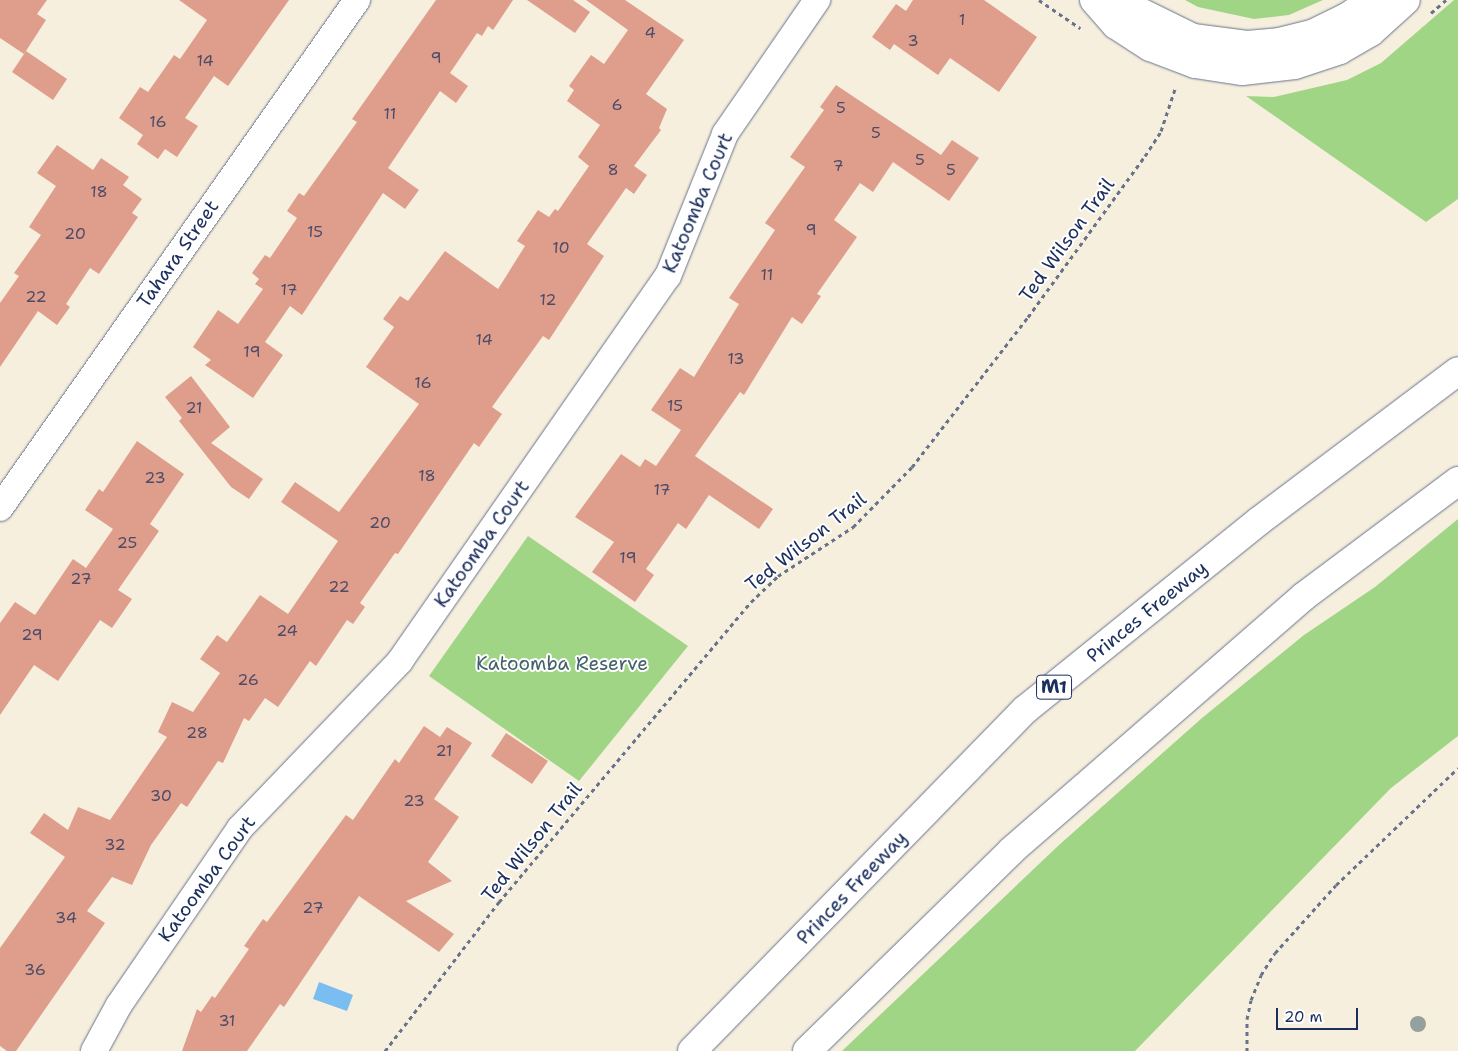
<!DOCTYPE html>
<style>
body{margin:0}
#map{position:relative;width:1458px;height:1051px;overflow:hidden;background:#f6efde;font-family:"Shantell Sans",sans-serif}
div>[style]{position:absolute}
.green>*{inset:0;background:#a1d586}
.water>*{inset:0;background:#7abdf0}
.building>*{inset:0;background:#de9e8b}
.path>*{height:3px;margin-top:-1.5px;transform-origin:0;background:repeating-linear-gradient(90deg,#68728b 0 4px,transparent 0 8px)}
.roads{filter:drop-shadow(0 0 1px #68728b) drop-shadow(0 0 1px #68728b)}
.street>*{height:26px;margin:-13px;padding:0 13px;transform-origin:13px;border-radius:13px;background:#fff}
.secondary>*{height:28px;margin:-14px;padding:0 14px;transform-origin:14px;border-radius:14px;background:#fff}
.highway>*{height:28px;margin:-14px;padding:0 14px;transform-origin:14px;border-radius:14px;background:#fff}
.trees>*{width:16px;height:16px;margin:-8px;border-radius:50%;background:#94a19e}
span{translate:-50% -50%;white-space:nowrap;text-align:center;line-height:1.15;-webkit-text-stroke:4px #fff;paint-order:stroke}
.number-label{font-size:16px;color:#4c4b69}
.number-label span{-webkit-text-stroke-width:0}
.shield-label span{padding:1px 4px;background:#fff;border:1px solid;border-radius:4px;-webkit-text-stroke-width:0}
.shield-label{font-size:18px;color:#1b2f5e;font-weight:700}
.street-label{font-size:19px;color:#1b2f5e}
.park-label{font-size:19px;color:#43616a}
.scale{position:absolute;left:1276px;top:1008px;width:82px;height:22px;box-sizing:border-box;border:2px solid #1b2f5e;border-top:0;padding-left:6px;font-size:15px;line-height:18px;white-space:nowrap;color:#1b2f5e;-webkit-text-stroke:4px #fff;paint-order:stroke}
</style>
<div id="map">
<div class="green">
<i style="clip-path:polygon(1185px 0,1323px 0,1289px 15px,1254px 19px,1198px 7px)"></i>
<i style="clip-path:polygon(1454px 0,1458px 0,1458px 199px,1426px 222px,1246px 96px,1274px 97px,1347px 80px,1381px 63px)"></i>
<i style="clip-path:polygon(1458px 519px,1458px 736px,1391px 788px,1135px 1051px,842px 1051px,1059px 845px,1202px 718px,1304px 635px,1375px 587px)"></i>
<i style="clip-path:polygon(528px 536px,688px 646px,579px 781px,429px 676px)"></i>
</div>
<div class="water">
<i style="clip-path:polygon(319px 982px,353px 995px,347px 1011px,313px 999px)"></i>
</div>
<div class="building">
<i style="clip-path:polygon(0 0,47px 0,37px 14px,46px 20px,24px 54px,0 38px)"></i>
<i style="clip-path:polygon(179px 0,289px 0,228px 86px,214px 76px,185px 118px,198px 126px,177px 157px,165px 149px,158px 159px,137px 144px,143px 135px,119px 118px,140px 87px,148px 92px,174px 55px,180px 59px,207px 20px)"></i>
<i style="clip-path:polygon(436px 0,513px 0,493px 30px,488px 26px,482px 36px,477px 33px,450px 73px,468px 86px,456px 103px,440px 91px,388px 168px,419px 190px,405px 209px,383px 193px,302px 315px,290px 306px,265px 342px,283px 355px,253px 398px,205px 365px,211px 360px,193px 347px,218px 310px,238px 324px,263px 289px,255px 284px,259px 279px,252px 273px,265px 255px,270px 258px,297px 218px,287px 211px,299px 193px,304px 196px,357px 122px,352px 119px)"></i>
<i style="clip-path:polygon(527px 0,573px 0,590px 12px,575px 33px)"></i>
<i style="clip-path:polygon(586px 0,625px 0,684px 40px,646px 94px,667px 109px,659px 128px,661px 130px,634px 166px,647px 175px,634px 194px,626px 188px,587px 244px,604px 256px,549px 340px,543px 336px,492px 407px,502px 414px,479px 447px,474px 443px,398px 554px,395px 553px,360px 603px,365px 607px,353px 624px,347px 620px,316px 666px,310px 661px,278px 707px,265px 698px,249px 721px,244px 718px,223px 763px,218px 761px,187px 807px,181px 803px,151px 845px,132px 885px,112px 877px,87px 911px,105px 923px,16px 1051px,7px 1051px,0 1046px,0 948px,65px 857px,30px 833px,44px 813px,68px 830px,78px 807px,110px 820px,167px 737px,158px 732px,172px 702px,193px 712px,220px 673px,200px 659px,217px 635px,227px 642px,260px 595px,288px 614px,338px 541px,281px 502px,295px 482px,339px 512px,419px 404px,366px 367px,394px 327px,383px 319px,400px 296px,408px 301px,445px 251px,498px 289px,525px 246px,517px 241px,538px 210px,549px 217px,555px 209px,558px 211px,589px 166px,578px 157px,600px 125px,567px 101px,574px 90px,569px 86px,591px 55px,604px 64px,628px 30px)"></i>
<i style="clip-path:polygon(913px 0,984px 0,1037px 37px,999px 92px,950px 58px,938px 75px,894px 44px,890px 50px,872px 37px,896px 4px,906px 11px)"></i>
<i style="clip-path:polygon(26px 51px,67px 79px,53px 100px,12px 72px)"></i>
<i style="clip-path:polygon(836px 85px,941px 155px,952px 140px,979px 158px,949px 201px,893px 162px,873px 192px,860px 183px,834px 220px,857px 237px,817px 294px,821px 296px,802px 324px,792px 317px,744px 395px,740px 392px,695px 456px,773px 509px,759px 529px,709px 495px,686px 529px,678px 523px,646px 569px,654px 575px,635px 602px,592px 572px,614px 542px,575px 517px,621px 454px,640px 467px,645px 459px,656px 466px,681px 430px,651px 410px,680px 368px,694px 377px,739px 304px,729px 298px,775px 230px,765px 223px,805px 167px,790px 157px,824px 110px,820px 107px)"></i>
<i style="clip-path:polygon(57px 145px,93px 170px,101px 158px,129px 177px,123px 185px,142px 199px,132px 213px,138px 217px,99px 274px,90px 268px,66px 304px,70px 307px,57px 325px,38px 311px,0 367px,0 303px,19px 276px,14px 273px,41px 235px,29px 227px,56px 186px,37px 173px)"></i>
<i style="clip-path:polygon(191px 376px,230px 427px,211px 443px,263px 479px,249px 499px,231px 487px,179px 421px,182px 418px,165px 397px)"></i>
<i style="clip-path:polygon(137px 441px,184px 474px,150px 524px,159px 531px,118px 590px,132px 599px,112px 628px,100px 620px,58px 681px,34px 665px,0 715px,0 623px,15px 602px,35px 615px,73px 559px,86px 568px,113px 529px,85px 510px,99px 489px,103px 492px)"></i>
<i style="clip-path:polygon(424px 726px,440px 737px,447px 727px,472px 743px,434px 799px,459px 817px,428px 862px,452px 881px,406px 901px,454px 934px,439px 952px,359px 896px,284px 1007px,280px 1004px,247px 1051px,182px 1051px,197px 1009px,201px 1012px,212px 996px,215px 998px,249px 949px,244px 946px,263px 919px,267px 922px,346px 815px,353px 820px,395px 759px,399px 763px)"></i>
<i style="clip-path:polygon(506px 733px,548px 761px,532px 784px,491px 756px)"></i>
</div>
<div class="path">
<i style="left:1039px;top:0;width:50px;rotate:34.3deg"></i>
<i style="left:1431px;top:13px;width:20px;rotate:-41deg"></i>
<i style="left:385px;top:1051px;width:188px;rotate:-52.6deg"></i>
<i style="left:499px;top:902px;width:392px;rotate:-50deg"></i>
<i style="left:751px;top:602px;width:37px;rotate:-44deg"></i>
<i style="left:778px;top:576px;width:90px;rotate:-33.2deg"></i>
<i style="left:853px;top:527px;width:84px;rotate:-45.5deg"></i>
<i style="left:912px;top:467px;width:190px;rotate:-52.3deg"></i>
<i style="left:1028px;top:317px;width:199px;rotate:-54deg"></i>
<i style="left:1145px;top:156px;width:30px;rotate:-57deg"></i>
<i style="left:1161px;top:131px;width:47px;rotate:-71.6deg"></i>
<i style="left:1247px;top:1051px;width:32px;rotate:-90deg"></i>
<i style="left:1247px;top:1019px;width:19px;rotate:-78deg"></i>
<i style="left:1251px;top:1000px;width:27px;rotate:-68deg"></i>
<i style="left:1261px;top:975px;width:26px;rotate:-58deg"></i>
<i style="left:1275px;top:953px;width:91px;rotate:-48.1deg"></i>
<i style="left:1336px;top:885px;width:169px;rotate:-43.8deg"></i>
</div>
<div class="roads">
<div class="street">
<i style="left:0;top:508px;width:621px;rotate:-54.9deg"></i>
<i style="left:94px;top:1051px;width:52px;rotate:-61.5deg"></i>
<i style="left:119px;top:1005px;width:214px;rotate:-55.6deg"></i>
<i style="left:240px;top:828px;width:231px;rotate:-46.2deg"></i>
<i style="left:400px;top:661px;width:469px;rotate:-55.2deg"></i>
<i style="left:668px;top:276px;width:153px;rotate:-68.1deg"></i>
<i style="left:725px;top:134px;width:163px;rotate:-55.5deg"></i>
</div>
<div class="secondary">
<i style="left:1094px;top:0;width:33px;rotate:49deg"></i>
<i style="left:1116px;top:25px;width:40px;rotate:32.9deg"></i>
<i style="left:1150px;top:47px;width:48px;rotate:20.7deg"></i>
<i style="left:1195px;top:64px;width:48px;rotate:8.5deg"></i>
<i style="left:1242px;top:71px;width:53px;rotate:-6.5deg"></i>
<i style="left:1295px;top:65px;width:47px;rotate:-18.4deg"></i>
<i style="left:1340px;top:50px;width:36px;rotate:-30deg"></i>
<i style="left:1371px;top:32px;width:47px;rotate:-42.4deg"></i>
<i style="left:1116px;top:0;width:86px;rotate:26.3deg"></i>
<i style="left:1193px;top:38px;width:54px;rotate:7.4deg"></i>
<i style="left:1247px;top:45px;width:32px;rotate:-5deg"></i>
<i style="left:1279px;top:42px;width:36px;rotate:-14deg"></i>
<i style="left:1314px;top:33px;width:37px;rotate:-26deg"></i>
<i style="left:1347px;top:17px;width:30px;rotate:-34deg"></i>
</div>
<div class="highway">
<i style="left:692px;top:1051px;width:478px;rotate:-45.7deg"></i>
<i style="left:1026px;top:709px;width:299px;rotate:-38.9deg"></i>
<i style="left:1259px;top:521px;width:249px;rotate:-37deg"></i>
<i style="left:807px;top:1051px;width:286px;rotate:-44.4deg"></i>
<i style="left:1011px;top:851px;width:387px;rotate:-41deg"></i>
<i style="left:1303px;top:597px;width:194px;rotate:-36.8deg"></i>
</div>
</div>
<div class="trees">
<i style="left:1418px;top:1024px"></i>
</div>
<div class="number-label">
<span style="left:962px;top:20px">1</span>
<span style="left:650px;top:33px">4</span>
<span style="left:913px;top:41px">3</span>
<span style="left:436px;top:58px">9</span>
<span style="left:205px;top:61px">14</span>
<span style="left:617px;top:105px">6</span>
<span style="left:841px;top:108px">5</span>
<span style="left:390px;top:114px">11</span>
<span style="left:158px;top:122px">16</span>
<span style="left:876px;top:133px">5</span>
<span style="left:920px;top:160px">5</span>
<span style="left:838px;top:166px">7</span>
<span style="left:613px;top:170px">8</span>
<span style="left:951px;top:170px">5</span>
<span style="left:99px;top:192px">18</span>
<span style="left:811px;top:230px">9</span>
<span style="left:315px;top:232px">15</span>
<span style="left:75px;top:234px">20</span>
<span style="left:561px;top:248px">10</span>
<span style="left:767px;top:275px">11</span>
<span style="left:289px;top:290px">17</span>
<span style="left:36px;top:297px">22</span>
<span style="left:548px;top:300px">12</span>
<span style="left:484px;top:340px">14</span>
<span style="left:252px;top:352px">19</span>
<span style="left:736px;top:359px">13</span>
<span style="left:423px;top:383px">16</span>
<span style="left:675px;top:406px">15</span>
<span style="left:194px;top:408px">21</span>
<span style="left:427px;top:476px">18</span>
<span style="left:155px;top:478px">23</span>
<span style="left:662px;top:490px">17</span>
<span style="left:380px;top:523px">20</span>
<span style="left:127px;top:543px">25</span>
<span style="left:628px;top:558px">19</span>
<span style="left:81px;top:579px">27</span>
<span style="left:339px;top:587px">22</span>
<span style="left:287px;top:631px">24</span>
<span style="left:32px;top:635px">29</span>
<span style="left:248px;top:680px">26</span>
<span style="left:197px;top:733px">28</span>
<span style="left:444px;top:751px">21</span>
<span style="left:161px;top:796px">30</span>
<span style="left:414px;top:801px">23</span>
<span style="left:115px;top:845px">32</span>
<span style="left:313px;top:908px">27</span>
<span style="left:66px;top:918px">34</span>
<span style="left:35px;top:970px">36</span>
<span style="left:227px;top:1021px">31</span>
</div>
<div class="shield-label">
<span style="left:1054px;top:687px">M1</span>
</div>
<div class="street-label">
<span style="left:698px;top:203px;rotate:-67deg">Katoomba Court</span>
<span style="left:1067px;top:240px;rotate:-54deg">Ted Wilson Trail</span>
<span style="left:178px;top:254px;rotate:-55deg">Tahara Street</span>
<span style="left:806px;top:542px;rotate:-38deg">Ted Wilson Trail</span>
<span style="left:482px;top:544px;rotate:-55deg">Katoomba Court</span>
<span style="left:1147px;top:612px;rotate:-39deg">Princes Freeway</span>
<span style="left:532px;top:842px;rotate:-51deg">Ted Wilson Trail</span>
<span style="left:207px;top:879px;rotate:-54deg">Katoomba Court</span>
<span style="left:852px;top:888px;rotate:-46deg">Princes Freeway</span>
</div>
<div class="park-label">
<span style="left:562px;top:664px">Katoomba Reserve</span>
</div>
<div class="scale">20 m</div>
</div>
